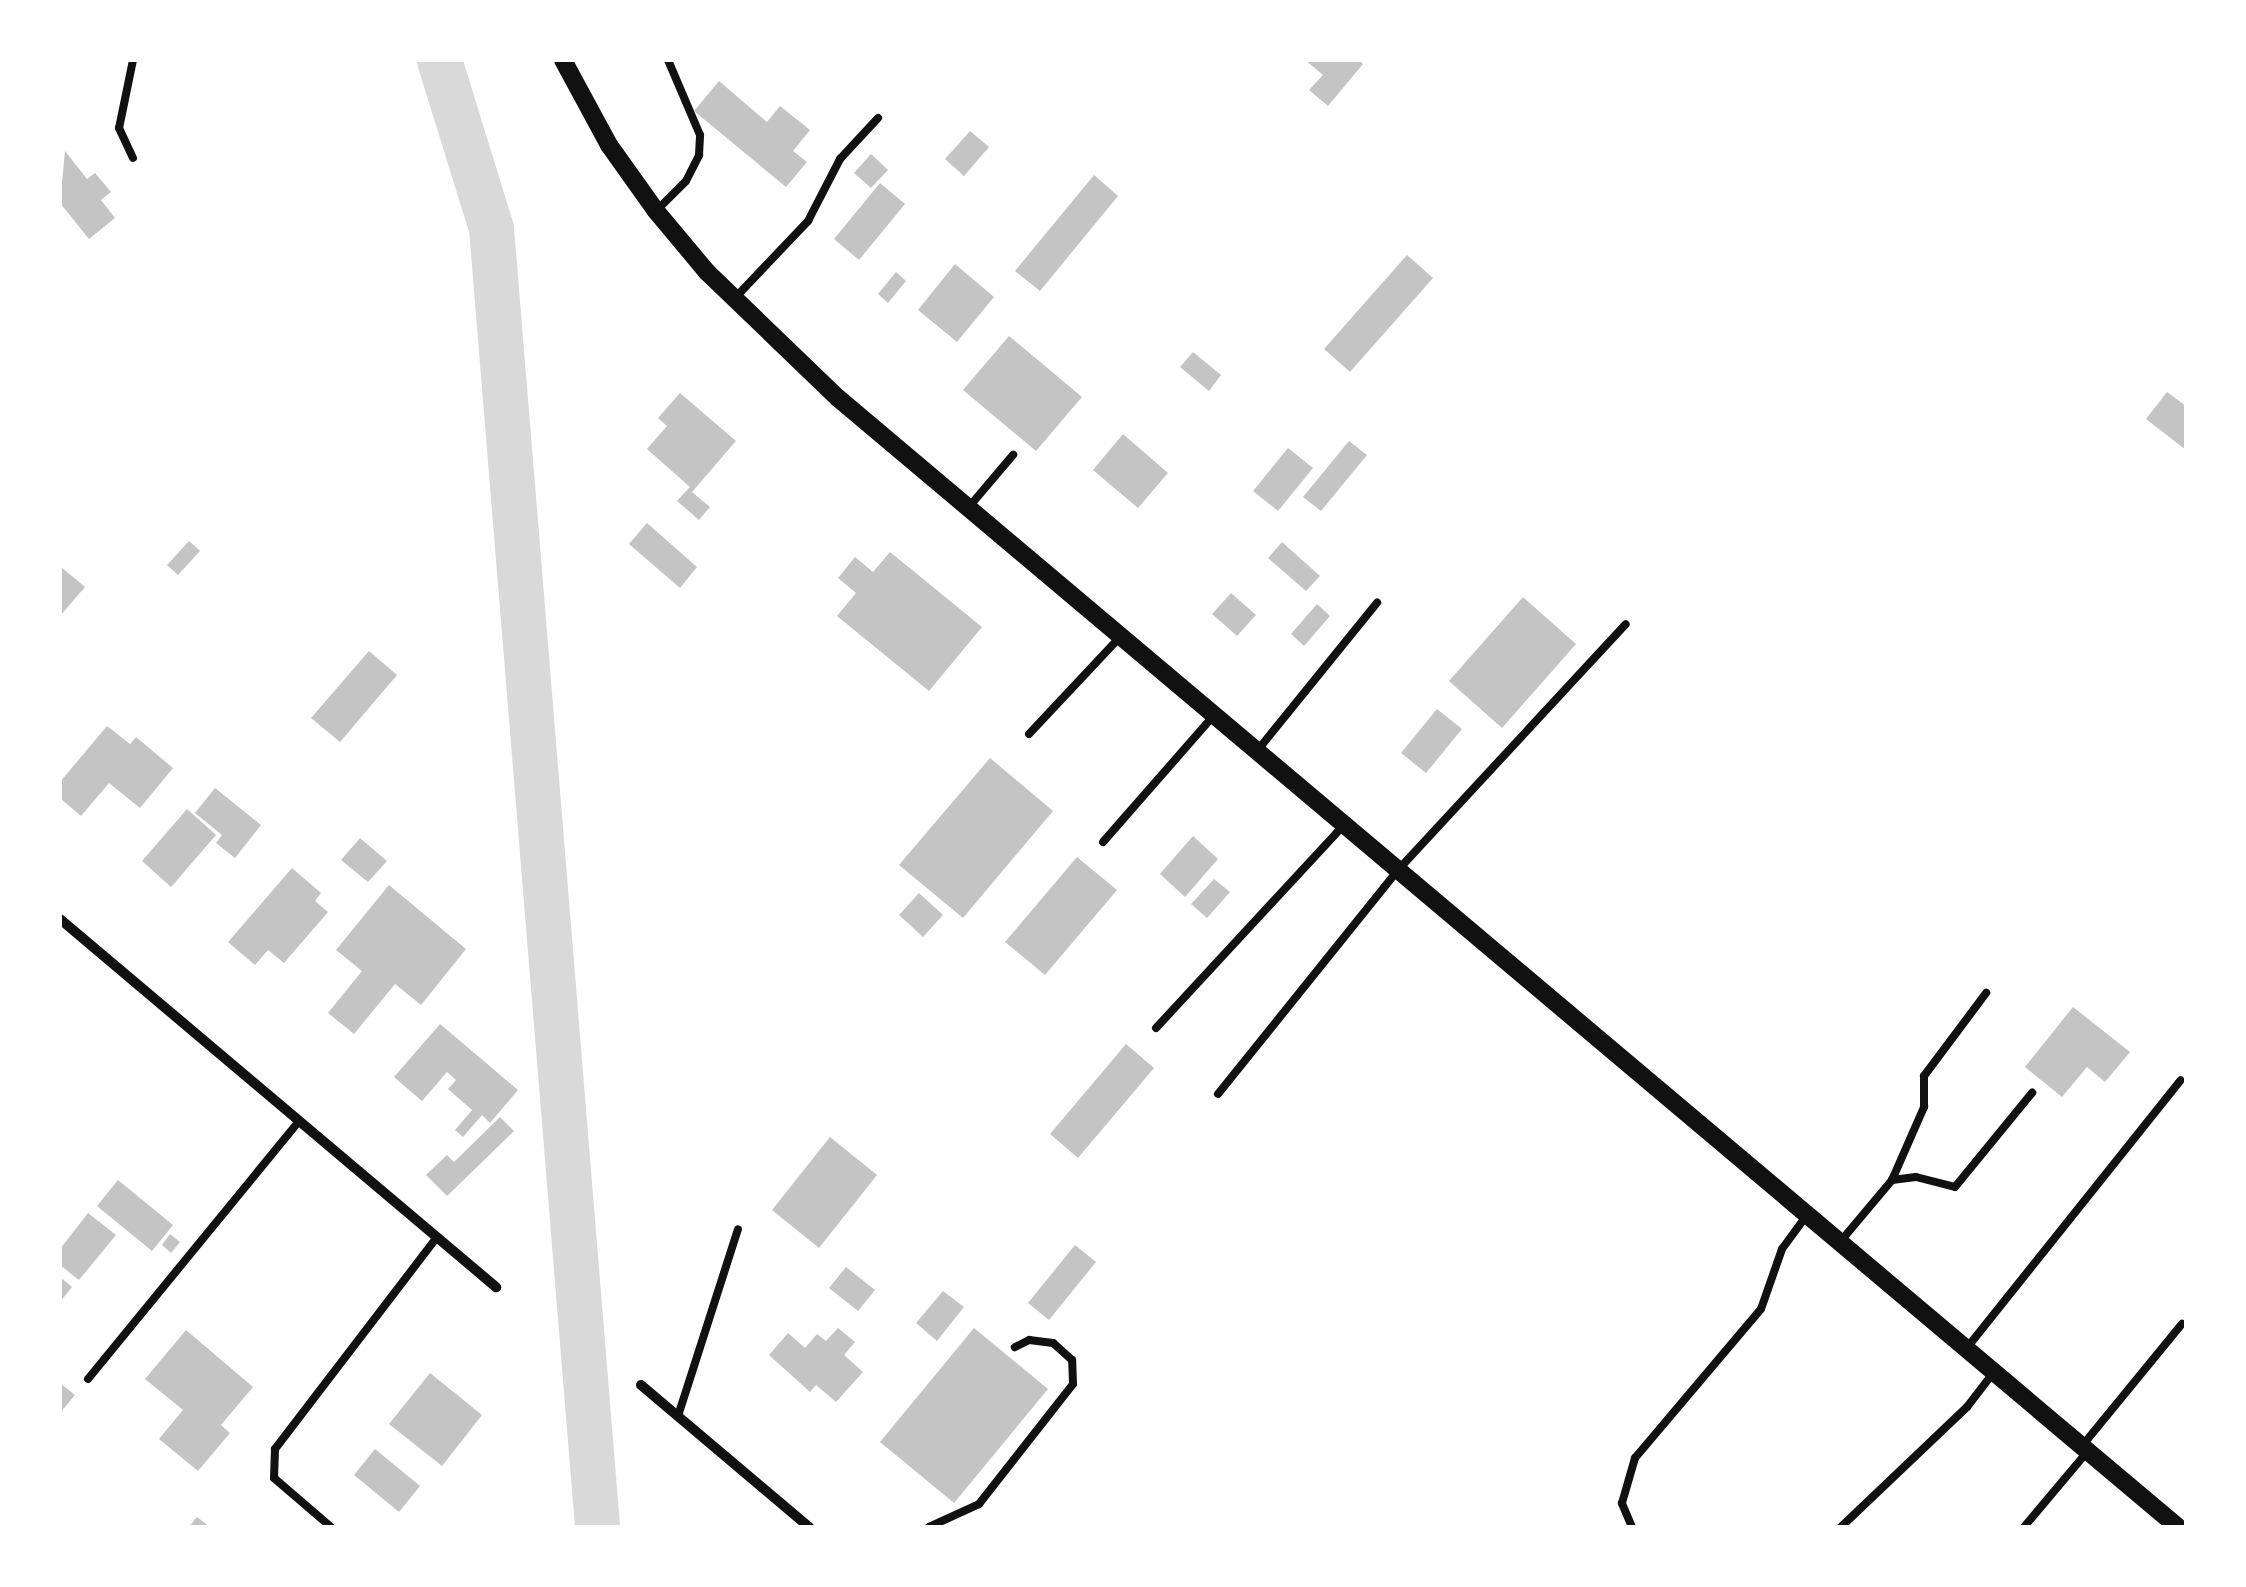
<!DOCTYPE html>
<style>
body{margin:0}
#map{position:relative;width:2246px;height:1587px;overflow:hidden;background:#fff;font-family:"PT Sans",sans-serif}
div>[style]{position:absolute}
.river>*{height:45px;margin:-22.5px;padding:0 22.5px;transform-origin:22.5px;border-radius:22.5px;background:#d9d9d9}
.building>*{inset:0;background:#c4c4c4}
.service>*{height:8px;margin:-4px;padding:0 4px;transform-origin:4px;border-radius:4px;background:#111}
.minor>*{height:10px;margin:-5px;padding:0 5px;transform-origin:5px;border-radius:5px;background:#111}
.tertiary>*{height:18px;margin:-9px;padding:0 9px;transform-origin:9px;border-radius:9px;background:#111}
span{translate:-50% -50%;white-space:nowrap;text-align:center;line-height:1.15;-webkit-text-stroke:10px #fff;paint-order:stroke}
.frame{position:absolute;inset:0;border:62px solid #fff;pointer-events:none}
</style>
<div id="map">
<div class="river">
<i style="left:439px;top:60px;width:176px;rotate:72.8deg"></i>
<i style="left:491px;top:228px;width:1303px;rotate:85.33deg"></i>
</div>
<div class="building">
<i style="clip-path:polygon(1305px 60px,1359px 60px,1363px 64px,1328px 106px,1309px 90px,1323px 75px)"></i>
<i style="clip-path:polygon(719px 81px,767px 122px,780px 106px,810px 130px,793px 151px,807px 162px,786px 187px,694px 111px)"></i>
<i style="clip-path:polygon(970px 131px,989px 147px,964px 176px,945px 159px)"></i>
<i style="clip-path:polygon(65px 151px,87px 179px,95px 173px,111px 192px,101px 200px,115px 218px,89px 239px,60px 203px)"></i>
<i style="clip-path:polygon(871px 154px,888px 170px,871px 188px,854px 173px)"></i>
<i style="clip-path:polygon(1094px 175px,1118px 196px,1040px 291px,1015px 271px)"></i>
<i style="clip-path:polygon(880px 183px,905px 204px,859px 260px,834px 239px)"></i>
<i style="clip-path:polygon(1407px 255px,1433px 278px,1350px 372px,1324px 349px)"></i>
<i style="clip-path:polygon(955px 264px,994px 297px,957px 342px,918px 310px)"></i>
<i style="clip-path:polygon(896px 272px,906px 281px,888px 303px,878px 294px)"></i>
<i style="clip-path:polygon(1009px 336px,1082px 397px,1036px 451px,963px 390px)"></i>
<i style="clip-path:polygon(1193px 352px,1221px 375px,1209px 391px,1180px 367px)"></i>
<i style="clip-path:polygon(2167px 392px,2186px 406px,2186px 450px,2146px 419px)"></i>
<i style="clip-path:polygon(680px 393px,736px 441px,692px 492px,710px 507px,699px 520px,677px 501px,690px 487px,647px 449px,667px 426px,658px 418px)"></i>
<i style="clip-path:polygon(1123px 434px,1168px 473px,1138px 508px,1093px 470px)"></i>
<i style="clip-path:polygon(1349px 441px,1367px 455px,1321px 511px,1303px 497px)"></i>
<i style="clip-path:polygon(1288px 448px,1313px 468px,1278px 511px,1253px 491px)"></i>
<i style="clip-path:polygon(647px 523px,697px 567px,680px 588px,629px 544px)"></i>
<i style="clip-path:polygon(189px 541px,200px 551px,178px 575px,167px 565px)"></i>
<i style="clip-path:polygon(1282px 542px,1320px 576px,1306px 591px,1268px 558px)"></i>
<i style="clip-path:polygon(890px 552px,982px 627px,929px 691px,837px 616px,856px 593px,838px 578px,855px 557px,873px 572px)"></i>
<i style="clip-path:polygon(60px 566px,85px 587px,60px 616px)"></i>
<i style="clip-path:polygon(1231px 593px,1256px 615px,1237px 636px,1212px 614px)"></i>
<i style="clip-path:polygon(1523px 597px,1576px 644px,1502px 728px,1449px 681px)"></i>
<i style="clip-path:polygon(1317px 604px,1330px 616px,1304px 646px,1291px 634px)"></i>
<i style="clip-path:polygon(369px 651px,397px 675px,340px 742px,311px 718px)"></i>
<i style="clip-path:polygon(1437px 709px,1462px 729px,1426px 773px,1401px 753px)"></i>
<i style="clip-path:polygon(107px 726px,130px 744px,136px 737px,173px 768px,140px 808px,109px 783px,81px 816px,60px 798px,60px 782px)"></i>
<i style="clip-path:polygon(990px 758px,1053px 811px,963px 918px,899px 865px)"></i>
<i style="clip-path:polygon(215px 788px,261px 825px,235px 858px,216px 843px,222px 835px,195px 813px)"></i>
<i style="clip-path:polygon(187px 809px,216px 835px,171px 887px,142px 861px)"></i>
<i style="clip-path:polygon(1193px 836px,1218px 859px,1185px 897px,1160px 874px)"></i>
<i style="clip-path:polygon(360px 838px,387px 861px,368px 882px,341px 860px)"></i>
<i style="clip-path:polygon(1077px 857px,1117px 890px,1045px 975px,1005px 942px)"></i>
<i style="clip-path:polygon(292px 868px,321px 893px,315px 901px,328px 912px,284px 963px,268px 950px,255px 965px,228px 942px)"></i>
<i style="clip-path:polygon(1214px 879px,1230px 892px,1207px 918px,1191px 904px)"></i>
<i style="clip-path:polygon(389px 885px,466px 949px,421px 1005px,395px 984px,354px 1034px,328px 1013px,362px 971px,336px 950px)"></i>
<i style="clip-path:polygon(919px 893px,943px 915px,923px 937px,899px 915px)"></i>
<i style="clip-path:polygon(2073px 1007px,2130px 1052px,2105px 1082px,2087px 1067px,2062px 1097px,2025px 1067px)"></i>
<i style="clip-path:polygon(440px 1024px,518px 1090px,490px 1123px,482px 1115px,463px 1137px,455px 1130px,472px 1110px,448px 1089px,456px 1080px,447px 1072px,422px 1101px,394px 1077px)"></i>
<i style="clip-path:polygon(1126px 1044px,1154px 1068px,1078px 1158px,1050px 1134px)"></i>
<i style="clip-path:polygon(500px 1117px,514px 1131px,447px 1196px,426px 1175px,447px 1155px,454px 1162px)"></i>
<i style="clip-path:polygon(830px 1137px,877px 1175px,819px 1248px,772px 1210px)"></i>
<i style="clip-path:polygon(118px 1180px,173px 1225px,152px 1251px,97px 1206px)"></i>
<i style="clip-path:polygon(88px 1213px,116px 1235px,79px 1280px,60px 1265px,60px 1249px)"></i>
<i style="clip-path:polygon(170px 1234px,180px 1242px,171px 1253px,162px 1245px)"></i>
<i style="clip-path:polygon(1075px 1245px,1096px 1262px,1049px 1320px,1028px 1303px)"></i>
<i style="clip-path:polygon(846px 1267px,875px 1290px,858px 1311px,829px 1288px)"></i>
<i style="clip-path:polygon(60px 1277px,72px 1287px,60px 1302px)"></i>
<i style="clip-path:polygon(943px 1291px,964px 1307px,937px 1341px,916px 1323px)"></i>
<i style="clip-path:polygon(838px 1328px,855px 1342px,844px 1355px,863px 1372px,836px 1402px,816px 1385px,810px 1392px,769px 1355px,788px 1333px,805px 1348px,817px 1334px,826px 1341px)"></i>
<i style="clip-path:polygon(974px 1328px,1048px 1389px,954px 1503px,880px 1442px)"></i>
<i style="clip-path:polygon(186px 1330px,253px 1387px,221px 1425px,230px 1433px,198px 1471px,159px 1439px,183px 1410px,145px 1379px)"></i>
<i style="clip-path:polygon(430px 1373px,482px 1415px,442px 1466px,389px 1424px)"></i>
<i style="clip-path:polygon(60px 1383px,75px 1395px,60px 1413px)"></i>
<i style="clip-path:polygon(375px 1449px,420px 1486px,399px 1512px,354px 1475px)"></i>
<i style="clip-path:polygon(197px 1517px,210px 1527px,189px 1527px)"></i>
</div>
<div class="service">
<i style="left:133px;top:60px;width:69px;rotate:101.6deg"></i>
<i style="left:119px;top:128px;width:33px;rotate:65deg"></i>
<i style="left:656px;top:211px;width:42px;rotate:-45deg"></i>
<i style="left:686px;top:181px;width:29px;rotate:-63deg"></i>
<i style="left:699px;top:155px;width:20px;rotate:-87deg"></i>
<i style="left:700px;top:135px;width:82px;rotate:-113.1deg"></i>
<i style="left:734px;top:299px;width:108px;rotate:-46.5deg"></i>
<i style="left:808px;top:221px;width:70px;rotate:-62.7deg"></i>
<i style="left:840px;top:159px;width:56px;rotate:-47.2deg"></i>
<i style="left:968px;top:508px;width:70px;rotate:-49.7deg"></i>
<i style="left:1029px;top:734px;width:134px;rotate:-46.8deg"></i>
<i style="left:1257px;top:751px;width:191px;rotate:-51deg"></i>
<i style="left:1103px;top:842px;width:169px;rotate:-48.8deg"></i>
<i style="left:1156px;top:1028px;width:277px;rotate:-47.2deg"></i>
<i style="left:1218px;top:1094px;width:287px;rotate:-51.2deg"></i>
<i style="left:1398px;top:870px;width:335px;rotate:-47.2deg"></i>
<i style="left:1892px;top:1180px;width:80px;rotate:-66.3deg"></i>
<i style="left:1924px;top:1107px;width:31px;rotate:-90deg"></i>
<i style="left:1924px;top:1076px;width:104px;rotate:-53.2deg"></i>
<i style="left:1840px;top:1242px;width:81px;rotate:-50deg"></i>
<i style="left:1892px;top:1180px;width:24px;rotate:-7deg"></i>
<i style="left:1916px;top:1177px;width:40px;rotate:14.4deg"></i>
<i style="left:1955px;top:1187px;width:122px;rotate:-50.7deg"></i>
<i style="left:1966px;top:1349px;width:344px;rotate:-51.4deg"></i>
<i style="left:88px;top:1379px;width:333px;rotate:-50.7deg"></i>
<i style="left:678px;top:1416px;width:196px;rotate:-72.2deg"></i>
<i style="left:2082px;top:1446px;width:158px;rotate:-50.7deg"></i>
<i style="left:331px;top:1527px;width:75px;rotate:-139.3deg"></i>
<i style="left:274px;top:1478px;width:29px;rotate:-88deg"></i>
<i style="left:275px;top:1449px;width:267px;rotate:-52.6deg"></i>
<i style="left:929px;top:1527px;width:55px;rotate:-24.7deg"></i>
<i style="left:979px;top:1504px;width:152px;rotate:-51.9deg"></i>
<i style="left:1073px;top:1384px;width:24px;rotate:-92deg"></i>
<i style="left:1072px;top:1360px;width:25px;rotate:-138deg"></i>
<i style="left:1053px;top:1343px;width:24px;rotate:-173deg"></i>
<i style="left:1029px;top:1340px;width:16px;rotate:153deg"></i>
<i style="left:1632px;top:1527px;width:26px;rotate:-113deg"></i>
<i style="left:1622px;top:1503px;width:47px;rotate:-73.9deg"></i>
<i style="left:1635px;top:1458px;width:195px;rotate:-49.8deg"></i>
<i style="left:1761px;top:1309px;width:64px;rotate:-70.7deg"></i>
<i style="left:1782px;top:1249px;width:42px;rotate:-53.7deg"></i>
<i style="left:1841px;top:1527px;width:174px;rotate:-43.6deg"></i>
<i style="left:1967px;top:1407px;width:44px;rotate:-52.4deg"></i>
<i style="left:2024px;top:1527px;width:99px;rotate:-49.9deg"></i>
</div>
<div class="minor">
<i style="left:60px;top:919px;width:571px;rotate:40.17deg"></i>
<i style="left:641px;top:1385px;width:220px;rotate:40.2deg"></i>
</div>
<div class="tertiary">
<i style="left:563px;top:60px;width:97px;rotate:61.6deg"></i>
<i style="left:609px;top:145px;width:81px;rotate:54.5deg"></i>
<i style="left:656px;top:211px;width:80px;rotate:50.1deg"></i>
<i style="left:707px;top:272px;width:182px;rotate:43.9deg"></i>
<i style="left:838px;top:398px;width:1752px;rotate:40.12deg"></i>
</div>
<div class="frame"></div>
</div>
